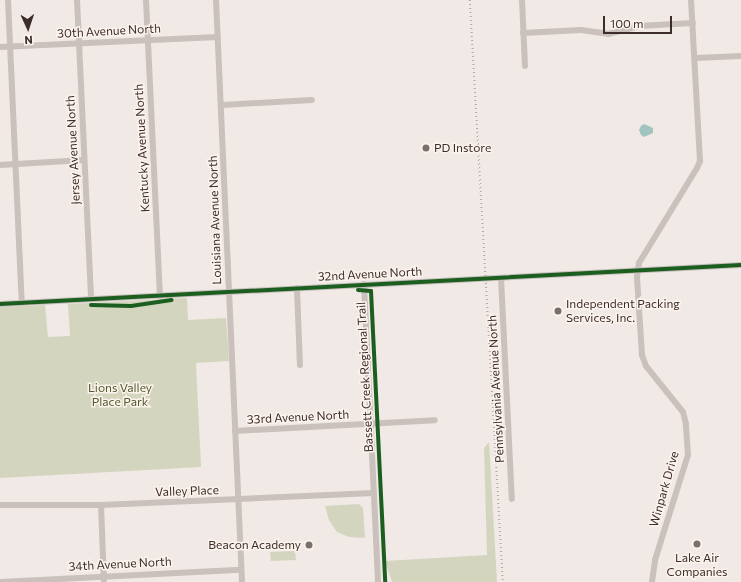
<!DOCTYPE html>
<style>
body{margin:0}
#map{position:relative;width:741px;height:582px;overflow:hidden;background:#f0e9e5;font-family:Commissioner,sans-serif}
div>[style]{position:absolute}
.green>*{inset:0;background:#d4d5be}
.water>*{inset:0;background:#a0c4bf}
.minor>*{height:6px;margin:-3px;padding:0 3px;transform-origin:3px;border-radius:3px;background:#cac1bd}
.rail>*{height:1.5px;margin-top:-0.75px;transform-origin:0;background:repeating-linear-gradient(90deg,#b2aaa7 0 1px,transparent 0 4px)}
.cycleway>*{height:4px;margin:-2px;padding:0 2px;transform-origin:2px;border-radius:2px;background:#1b5e20}
.dots>*{width:11px;height:11px;translate:-50% -50%;box-sizing:border-box;border:2px solid #fcf3ed;border-radius:50%}
span{translate:-50% -50%;white-space:nowrap;text-align:center;line-height:1.15;-webkit-text-stroke:3px #fcf3ed;paint-order:stroke}
.street-label{font-size:12px;color:#3c2d2a}
.poi-label{font-size:12px;color:#3c2d2a}
.left{translate:0 -50%;text-align:left}
.right{translate:-100% -50%;text-align:right}
.park-label{font-size:12px;color:#515c2c}
.north{position:absolute;left:8px;top:8px;width:40px;height:40px;-webkit-text-stroke:3px #fcf3ed;paint-order:stroke;rotate:177deg;font-size:11px;font-weight:700;line-height:16px;text-align:center;color:#3c2d2a}
.north::after{content:'';display:block;margin:auto;width:14px;height:18px;background:#3c2d2a;clip-path:polygon(50% 0,100% 100%,50% 72%,0 100%)}
.scale{position:absolute;left:603px;top:16px;width:69px;height:18px;box-sizing:border-box;border:2px solid #3c2d2a;border-top:0;padding-left:5px;font-size:12px;line-height:14px;white-space:nowrap;color:#3c2d2a;-webkit-text-stroke:3px #fcf3ed;paint-order:stroke}
</style>
<div id="map">
<div class="green">
<i style="clip-path:polygon(187px 298px,188px 320px,226px 318px,229px 361px,196px 363px,201px 467px,0 478px,0 307px,45px 305px,48px 337px,70px 336px,68px 304px)"></i>
<i style="clip-path:polygon(489px 442px,497px 582px,392px 582px,385px 561px,487px 555px,484px 448px)"></i>
<i style="clip-path:polygon(359px 504px,363px 508px,365px 538px,349px 537px,337px 532px,329px 520px,325px 506px)"></i>
<i style="clip-path:polygon(295px 551px,296px 560px,271px 561px,270px 552px)"></i>
</div>
<div class="water">
<i style="clip-path:polygon(644px 124px,653px 128px,653px 133px,644px 137px,641px 135px,639px 130px,641px 126px)"></i>
</div>
<div class="minor">
<i style="left:8px;top:0;width:303px;rotate:87.4deg"></i>
<i style="left:77px;top:0;width:299px;rotate:87.3deg"></i>
<i style="left:146px;top:0;width:296px;rotate:87.3deg"></i>
<i style="left:216px;top:0;width:583px;rotate:87.44deg"></i>
<i style="left:522px;top:0;width:66px;rotate:87.4deg"></i>
<i style="left:523px;top:33px;width:58px;rotate:-3deg"></i>
<i style="left:581px;top:30px;width:27px;rotate:8deg"></i>
<i style="left:608px;top:34px;width:32px;rotate:-14deg"></i>
<i style="left:639px;top:26px;width:54px;rotate:-3.2deg"></i>
<i style="left:0;top:47px;width:218px;rotate:-2.6deg"></i>
<i style="left:695px;top:58px;width:46px;rotate:-2.5deg"></i>
<i style="left:222px;top:105px;width:90px;rotate:-3.2deg"></i>
<i style="left:0;top:165px;width:84px;rotate:-3.4deg"></i>
<i style="left:501px;top:278px;width:221px;rotate:87.2deg"></i>
<i style="left:364px;top:284px;width:298px;rotate:87.3deg"></i>
<i style="left:297px;top:288px;width:77px;rotate:87.8deg"></i>
<i style="left:0;top:304px;width:742px;rotate:-3.01deg"></i>
<i style="left:235px;top:431px;width:200px;rotate:-3.1deg"></i>
<i style="left:0;top:505px;width:101px"></i>
<i style="left:101px;top:505px;width:273px;rotate:-2.5deg"></i>
<i style="left:101px;top:505px;width:77px;rotate:87.8deg"></i>
<i style="left:0;top:582px;width:241px;rotate:-2.9deg"></i>
<i style="left:652px;top:582px;width:22px;rotate:-82deg"></i>
<i style="left:655px;top:560px;width:110px;rotate:-72.6deg"></i>
<i style="left:688px;top:455px;width:31px;rotate:-94deg"></i>
<i style="left:686px;top:424px;width:12px;rotate:-104deg"></i>
<i style="left:683px;top:412px;width:59px;rotate:-128.8deg"></i>
<i style="left:646px;top:366px;width:12px;rotate:-110deg"></i>
<i style="left:642px;top:355px;width:78px;rotate:-93.7deg"></i>
<i style="left:637px;top:277px;width:14px;rotate:-82deg"></i>
<i style="left:639px;top:263px;width:111px;rotate:-58.6deg"></i>
<i style="left:697px;top:168px;width:8px;rotate:-67deg"></i>
<i style="left:700px;top:161px;width:161px;rotate:-93.2deg"></i>
</div>
<div class="rail">
<i style="left:470px;top:0;width:583px;rotate:86.75deg"></i>
</div>
<div class="cycleway">
<i style="left:358px;top:290px;width:13px;rotate:4deg"></i>
<i style="left:371px;top:291px;width:291px;rotate:87.2deg"></i>
<i style="left:0;top:304px;width:742px;rotate:-3.01deg"></i>
<i style="left:91px;top:305px;width:40px;rotate:1.4deg"></i>
<i style="left:131px;top:306px;width:41px;rotate:-8.3deg"></i>
</div>
<div class="dots">
<i style="left:426px;top:148px;background:#7b6f6b"></i>
<i style="left:558px;top:311px;background:#7b6f6b"></i>
<i style="left:697px;top:544px;background:#7b6f6b"></i>
<i style="left:309px;top:545px;background:#7b6f6b"></i>
</div>
<div class="street-label">
<span style="left:109px;top:31px;rotate:-3deg">30th Avenue North</span>
<span style="left:142px;top:148px;rotate:-93deg">Kentucky Avenue North</span>
<span style="left:73px;top:150px;rotate:-93deg">Jersey Avenue North</span>
<span style="left:215px;top:220px;rotate:-92deg">Louisiana Avenue North</span>
<span style="left:370px;top:274px;rotate:-3deg">32nd Avenue North</span>
<span style="left:365px;top:377px;rotate:-93deg">Bassett Creek Regional Trail</span>
<span style="left:496px;top:389px;rotate:-93deg">Pennsylvania Avenue North</span>
<span style="left:298px;top:417px;rotate:-3deg">33rd Avenue North</span>
<span style="left:664px;top:489px;rotate:-74deg">Winpark Drive</span>
<span style="left:187px;top:491px;rotate:-2deg">Valley Place</span>
<span style="left:120px;top:564px;rotate:-3deg">34th Avenue North</span>
</div>
<div class="poi-label">
<span class="left" style="left:434px;top:148px">PD Instore</span>
<span class="left" style="left:566px;top:311px">Independent Packing<br>Services, Inc.</span>
<span class="right" style="left:301px;top:545px">Beacon Academy</span>
<span style="left:697px;top:565px">Lake Air<br>Companies</span>
</div>
<div class="park-label">
<span style="left:120px;top:395px">Lions Valley<br>Place Park</span>
</div>
<div class="north">N</div>
<div class="scale">100 m</div>
</div>
